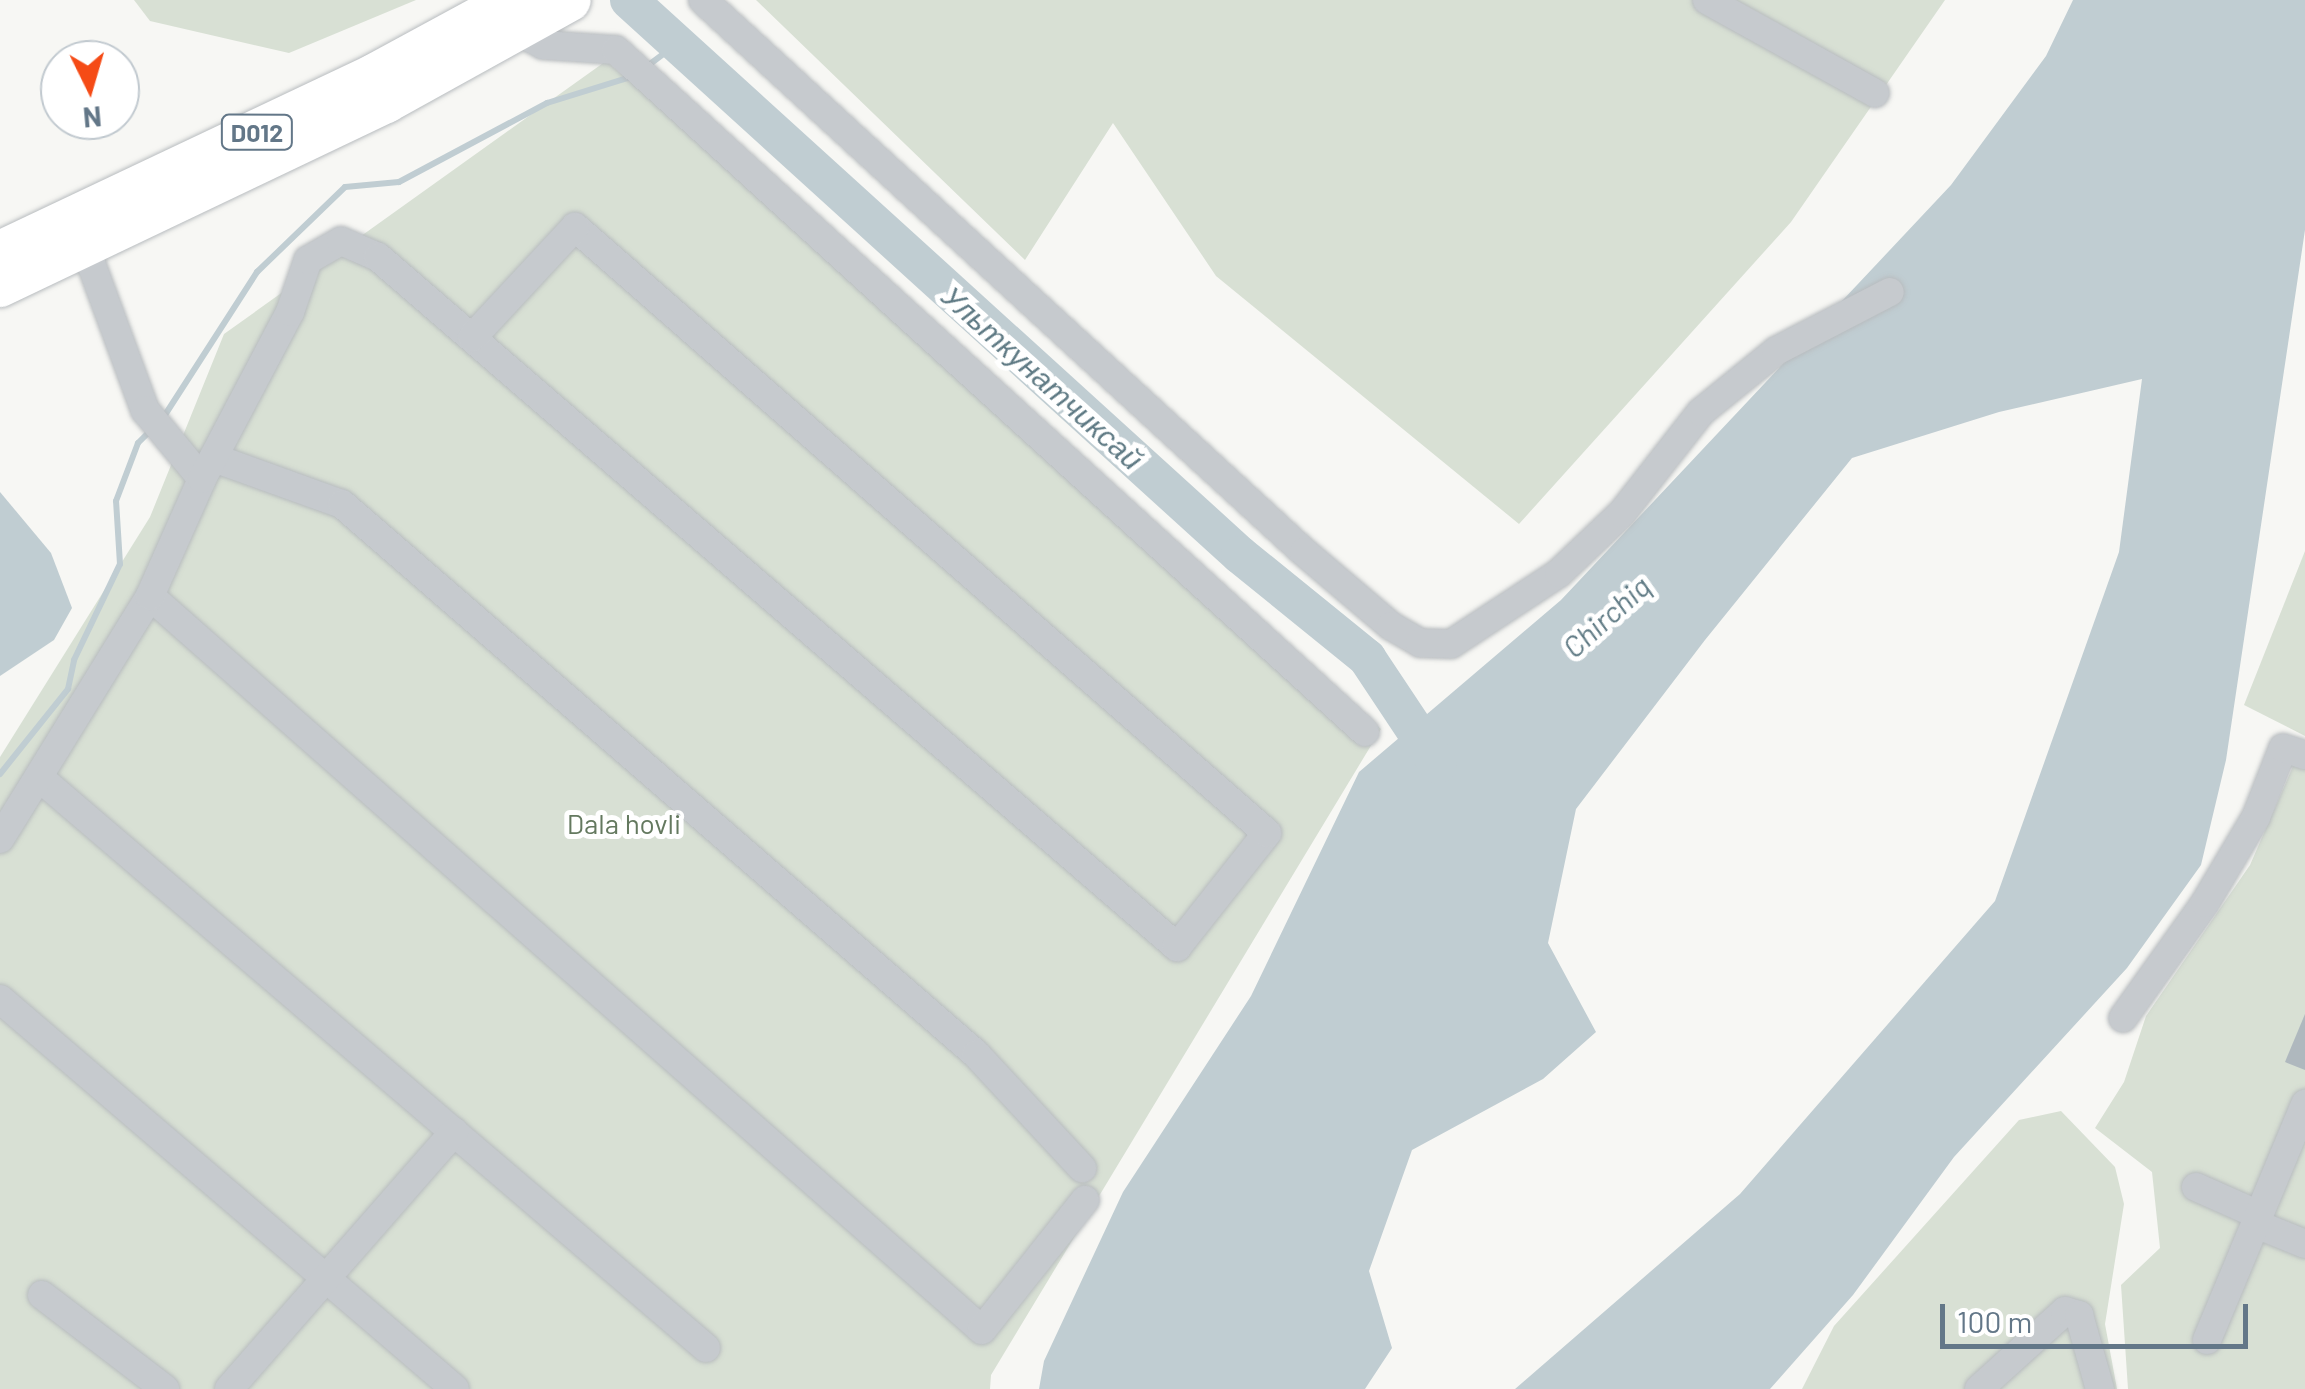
<!DOCTYPE html>
<meta charset="utf-8">
<style>
body{margin:0}
#map{position:relative;width:2305px;height:1389px;overflow:hidden;background:#f7f7f4;font-family:Barlow,sans-serif}
div>[style]{position:absolute}
.green>*{inset:0;background:#d8e0d4}
.water>*{inset:0;background:#c0cdd2}
.stream>*{height:6px;margin:-3px;padding:0 3px;transform-origin:3px;border-radius:3px;background:#c0cdd2}
.river>*{height:38px;margin:-19px;padding:0 19px;transform-origin:19px;border-radius:19px;background:#c0cdd2}
.building>*{inset:0;background:#afb8be}
.roads{filter:drop-shadow(0 0 2px #b8bcbf) drop-shadow(0 0 2px #b8bcbf)}
.minor>*{height:28px;margin:-14px;padding:0 14px;transform-origin:14px;border-radius:14px;background:#c6cace}
.highway>*{height:42px;margin:-21px;padding:0 21px;transform-origin:21px;border-radius:21px;background:#fff}
span{translate:-50% -50%;white-space:nowrap;text-align:center;line-height:1.15;-webkit-text-stroke:10px #fff;paint-order:stroke}
.shield-label span{padding:2px 8px;background:#fff;border:2px solid;border-radius:8px;-webkit-text-stroke-width:0}
.shield-label{font-size:25px;color:#637788;font-weight:700}
.park-label{font-size:28px;color:#64795f}
.water-label{font-size:30px;color:#5f7a84;font-style:italic}
.north{position:absolute;left:40px;top:40px;width:100px;height:100px;box-sizing:border-box;background:#fff;border:2px solid #c1c9cf;border-radius:50%;rotate:175deg;font-size:28px;font-weight:700;line-height:40px;text-align:center;color:#637788}
.north::after{content:'';display:block;margin:auto;width:35px;height:45px;background:#f54b16;clip-path:polygon(50% 0,100% 100%,50% 72%,0 100%)}
.scale{position:absolute;left:1940px;top:1304px;width:308px;height:45px;box-sizing:border-box;border:5px solid #637788;border-top:0;padding-left:12px;font-size:30px;line-height:35px;white-space:nowrap;color:#637788;-webkit-text-stroke:8px #fff;paint-order:stroke}
</style>
<div id="map">
<div class="green">
<i style="clip-path:polygon(134px 0,416px 0,289px 53px,150px 21px)"></i>
<i style="clip-path:polygon(756px 0,1945px 0,1791px 222px,1519px 524px,1216px 276px,1113px 123px,1025px 260px)"></i>
<i style="clip-path:polygon(606px 61px,1381px 729px,991px 1375px,990px 1389px,0 1389px,0 757px,150px 517px,224px 334px)"></i>
<i style="clip-path:polygon(2305px 551px,2305px 736px,2244px 705px)"></i>
<i style="clip-path:polygon(2294px 764px,2305px 767px,2305px 1389px,2128px 1389px,2121px 1285px,2160px 1248px,2152px 1172px,2095px 1128px,2124px 1082px,2146px 1016px,2250px 865px)"></i>
<i style="clip-path:polygon(2061px 1111px,2115px 1167px,2124px 1204px,2105px 1324px,2117px 1389px,1802px 1389px,1834px 1326px,2019px 1120px)"></i>
</div>
<div class="water">
<i style="clip-path:polygon(2073px 0,2305px 0,2305px 230px,2226px 760px,2201px 865px,2127px 968px,1954px 1157px,1853px 1295px,1770px 1389px,1515px 1389px,1740px 1194px,1995px 901px,2119px 552px,2142px 379px,1999px 412px,1852px 458px,1705px 640px,1576px 809px,1548px 943px,1596px 1032px,1543px 1079px,1412px 1150px,1369px 1271px,1392px 1348px,1365px 1389px,1039px 1389px,1044px 1361px,1123px 1192px,1251px 996px,1359px 772px,1561px 600px,1951px 185px,2046px 56px)"></i>
<i style="clip-path:polygon(0 492px,51px 553px,72px 608px,54px 640px,0 676px)"></i>
</div>
<div class="stream">
<i style="left:646px;top:67px;width:39px;rotate:-37deg"></i>
<i style="left:163px;top:418px;width:174px;rotate:-57.2deg"></i>
<i style="left:257px;top:272px;width:122px;rotate:-44deg"></i>
<i style="left:345px;top:187px;width:54px;rotate:-5.3deg"></i>
<i style="left:399px;top:182px;width:168px;rotate:-28.1deg"></i>
<i style="left:547px;top:103px;width:88px;rotate:-17.2deg"></i>
<i style="left:0;top:774px;width:109px;rotate:-51.3deg"></i>
<i style="left:68px;top:689px;width:30px;rotate:-78deg"></i>
<i style="left:74px;top:660px;width:106px;rotate:-64.4deg"></i>
<i style="left:120px;top:564px;width:63px;rotate:-93.6deg"></i>
<i style="left:116px;top:501px;width:62px;rotate:-69.2deg"></i>
<i style="left:138px;top:443px;width:18px;rotate:-45deg"></i>
</div>
<div class="river">
<i style="left:629px;top:0;width:825px;rotate:42.25deg"></i>
<i style="left:1240px;top:555px;width:164px;rotate:39deg"></i>
<i style="left:1367px;top:658px;width:128px;rotate:56.4deg"></i>
</div>
<div class="building">
<i style="clip-path:polygon(2305px 1014px,2305px 1070px,2285px 1062px)"></i>
</div>
<div class="roads">
<div class="minor">
<i style="left:703px;top:0;width:816px;rotate:42.57deg"></i>
<i style="left:1304px;top:552px;width:114px;rotate:40.4deg"></i>
<i style="left:1391px;top:626px;width:34px;rotate:30deg"></i>
<i style="left:1420px;top:643px;width:31px;rotate:2deg"></i>
<i style="left:1451px;top:644px;width:129px;rotate:-33.3deg"></i>
<i style="left:1559px;top:573px;width:87px;rotate:-43.6deg"></i>
<i style="left:1622px;top:513px;width:128px;rotate:-52deg"></i>
<i style="left:1701px;top:412px;width:97px;rotate:-39.1deg"></i>
<i style="left:1776px;top:351px;width:128px;rotate:-27.4deg"></i>
<i style="left:1707px;top:0;width:192px;rotate:29deg"></i>
<i style="left:519px;top:32px;width:27px;rotate:28deg"></i>
<i style="left:543px;top:45px;width:73px;rotate:3.9deg"></i>
<i style="left:616px;top:50px;width:1013px;rotate:42.32deg"></i>
<i style="left:85px;top:247px;width:174px;rotate:69.8deg"></i>
<i style="left:145px;top:410px;width:89px;rotate:50.4deg"></i>
<i style="left:214px;top:458px;width:136px;rotate:19.8deg"></i>
<i style="left:342px;top:504px;width:839px;rotate:40.94deg"></i>
<i style="left:976px;top:1054px;width:156px;rotate:47.1deg"></i>
<i style="left:150px;top:596px;width:1109px;rotate:41.42deg"></i>
<i style="left:982px;top:1330px;width:166px;rotate:-51.6deg"></i>
<i style="left:41px;top:779px;width:875px;rotate:40.55deg"></i>
<i style="left:0;top:839px;width:286px;rotate:-58.3deg"></i>
<i style="left:150px;top:596px;width:128px;rotate:-66deg"></i>
<i style="left:202px;top:479px;width:189px;rotate:-62.2deg"></i>
<i style="left:290px;top:312px;width:55px;rotate:-70.9deg"></i>
<i style="left:308px;top:260px;width:38px;rotate:-30deg"></i>
<i style="left:341px;top:241px;width:40px;rotate:23.4deg"></i>
<i style="left:378px;top:257px;width:1056px;rotate:40.81deg"></i>
<i style="left:1177px;top:947px;width:145px;rotate:-51.7deg"></i>
<i style="left:1267px;top:833px;width:920px;rotate:-138.79deg"></i>
<i style="left:575px;top:227px;width:151px;rotate:132.9deg"></i>
<i style="left:0;top:999px;width:599px;rotate:40.6deg"></i>
<i style="left:2123px;top:1018px;width:141px;rotate:-54.5deg"></i>
<i style="left:2205px;top:903px;width:100px;rotate:-59.3deg"></i>
<i style="left:2256px;top:817px;width:74px;rotate:-68.6deg"></i>
<i style="left:2283px;top:748px;width:23px;rotate:18deg"></i>
<i style="left:2196px;top:1187px;width:69px;rotate:24deg"></i>
<i style="left:2256px;top:1224px;width:53px;rotate:22.2deg"></i>
<i style="left:42px;top:1295px;width:155px;rotate:37.4deg"></i>
<i style="left:2207px;top:1340px;width:256px;rotate:-67.4deg"></i>
<i style="left:229px;top:1389px;width:342px;rotate:-48.8deg"></i>
<i style="left:1979px;top:1389px;width:116px;rotate:-42.2deg"></i>
<i style="left:2065px;top:1311px;width:15px;rotate:16deg"></i>
<i style="left:2079px;top:1315px;width:77px;rotate:74.2deg"></i>
</div>
<div class="highway">
<i style="left:0;top:252px;width:414px;rotate:-25.3deg"></i>
<i style="left:374px;top:75px;width:157px;rotate:-28.5deg"></i>
<i style="left:0;top:286px;width:428px;rotate:-25.5deg"></i>
<i style="left:386px;top:102px;width:210px;rotate:-29deg"></i>
</div>
</div>
<div class="shield-label">
<span style="left:257px;top:132px">D012</span>
</div>
<div class="park-label">
<span style="left:624px;top:823px">Dala hovli</span>
</div>
<div class="water-label">
<span style="left:1043px;top:377px;rotate:42deg">Ульткунатчиксай</span>
<span style="left:1606px;top:616px;rotate:-42deg">Chirchiq</span>
</div>
<div class="north">N</div>
<div class="scale">100 m</div>
</div>
